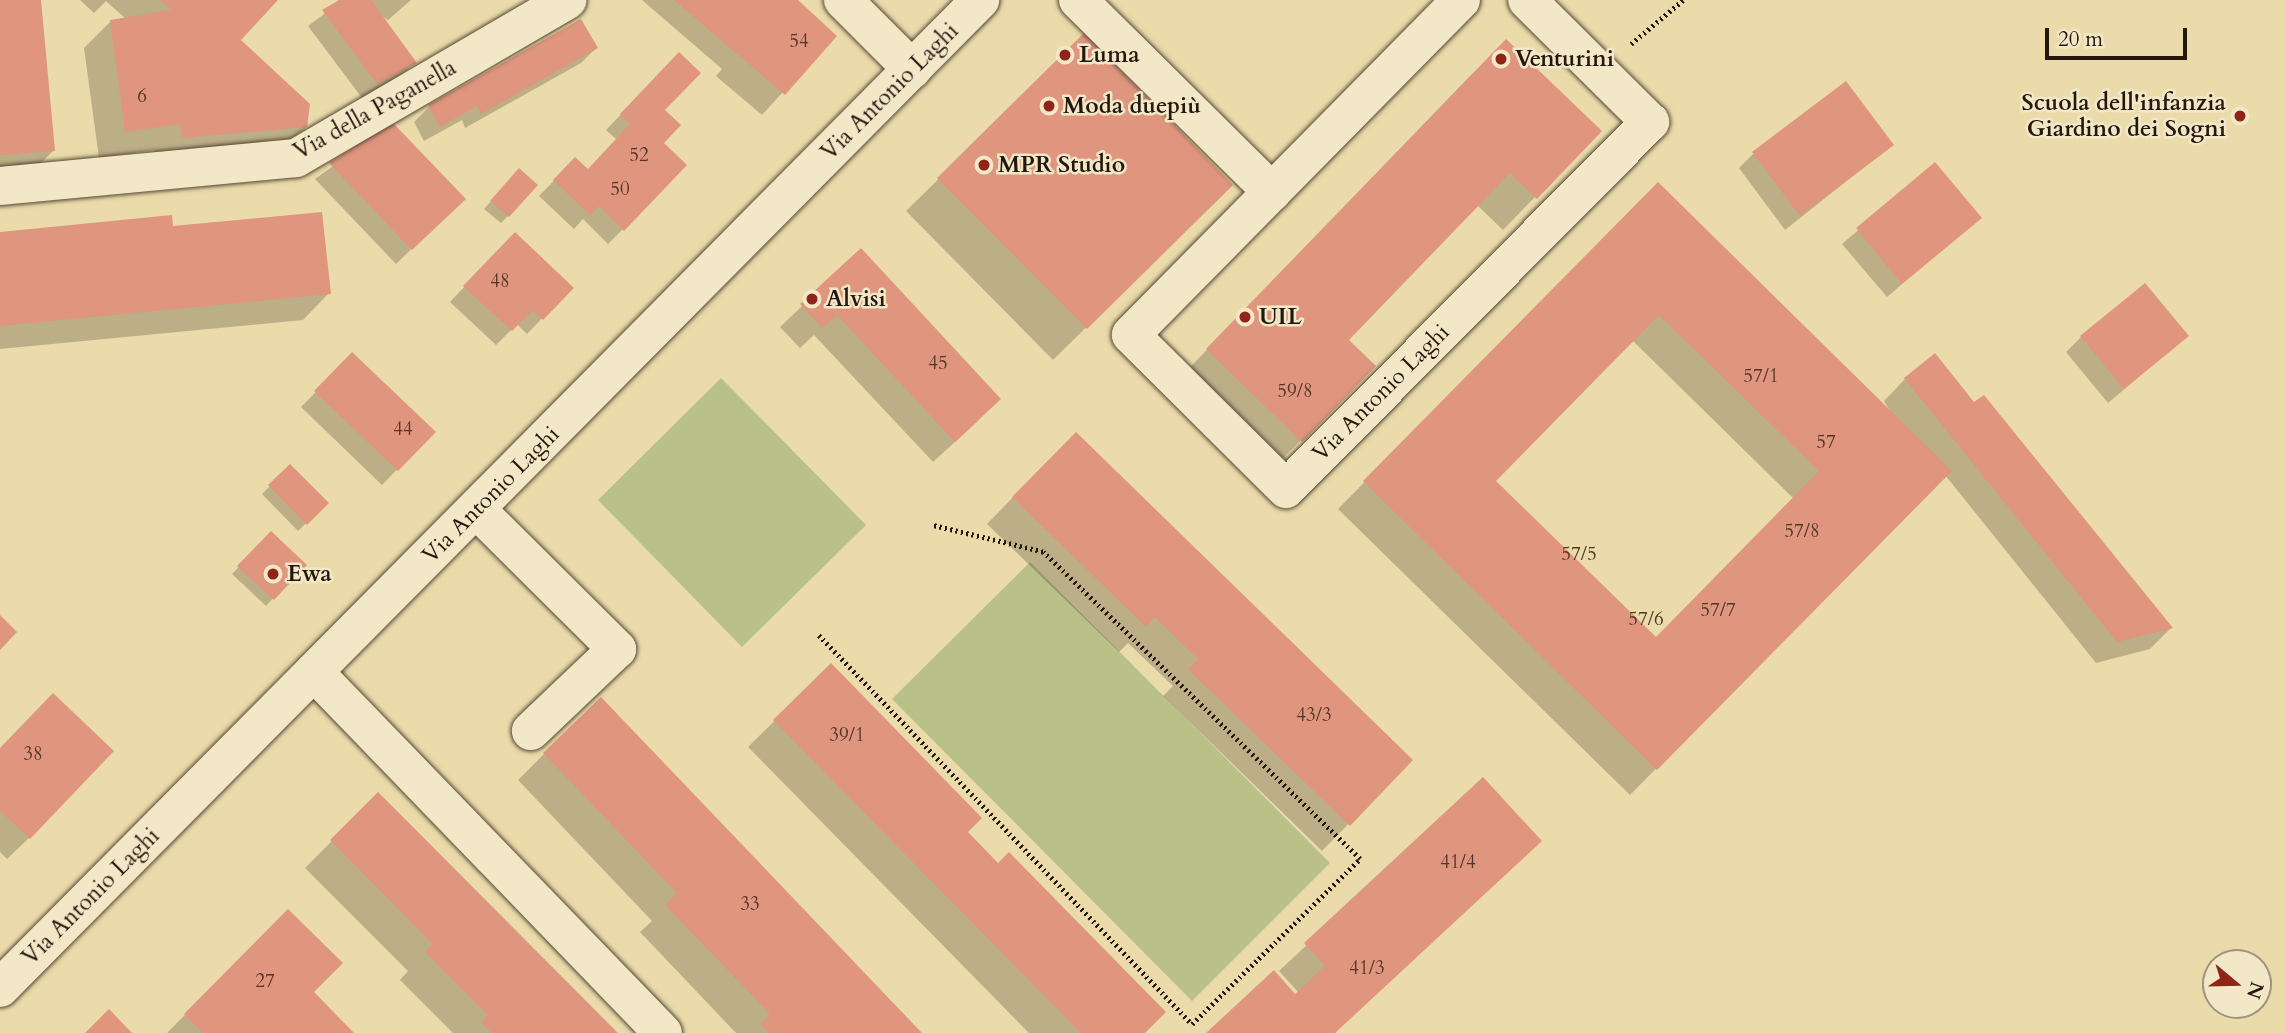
<!DOCTYPE html>
<meta charset="utf-8">
<style>
body{margin:0}
#map{position:relative;width:2286px;height:1033px;overflow:hidden;background:#ebdbab;font-family:Cardo,serif}
div>[style]{position:absolute}
.green>*{inset:0;background:#b9c088}
.shadow>*{inset:0;background:#0003}
.building>*{inset:0;background:#df957e}
.path>*{height:4.5px;margin-top:-2.25px;transform-origin:0;background:repeating-linear-gradient(90deg,#24170d 0 2px,transparent 0 5.5px)}
.roads{filter:drop-shadow(0 0 2px #564834) drop-shadow(0 0 2px #564834)}
.minor>*{height:38px;margin:-19px;padding:0 19px;transform-origin:19px;border-radius:19px;background:#f2e8c8}
.dots>*{width:19px;height:19px;translate:-50% -50%;box-sizing:border-box;border:4px solid #f2e8c8;border-radius:50%}
span{translate:-50% -50%;white-space:nowrap;text-align:center;line-height:1.15;-webkit-text-stroke:5px #f2e8c8;paint-order:stroke}
.number-label{font-size:19px;color:#533629}
.number-label span{-webkit-text-stroke-width:0}
.poi-label{font-size:23px;color:#24170d;font-weight:700}
.left{translate:0 -50%;text-align:left}
.right{translate:-100% -50%;text-align:right}
.street-label{font-size:23px;color:#24170d}
.north{position:absolute;left:2202px;top:949px;width:70px;height:70px;box-sizing:border-box;background:#f2e8c8;border:2px solid #a0947d;border-radius:50%;rotate:109deg;font-size:19px;font-weight:700;line-height:28px;text-align:center;color:#24170d}
.north::after{content:'';display:block;margin:auto;width:24px;height:32px;background:#8f2418;clip-path:polygon(50% 0,100% 100%,50% 72%,0 100%)}
.scale{position:absolute;left:2045px;top:28px;width:142px;height:32px;box-sizing:border-box;border:4px solid #24170d;border-top:0;padding-left:9px;font-size:21px;line-height:24px;white-space:nowrap;color:#24170d;-webkit-text-stroke:5px #f2e8c8;paint-order:stroke}
</style>
<div id="map">
<div class="green">
<i style="clip-path:polygon(721px 378px,866px 525px,742px 647px,598px 500px)"></i>
<i style="clip-path:polygon(1030px 562px,1330px 863px,1192px 1001px,892px 699px)"></i>
</div>
<div class="shadow">
<i style="clip-path:polygon(0 0,39px 0,54px 150px,32px 172px,0 174px)"></i>
<i style="clip-path:polygon(80px 0,276px 0,239px 40px,306px 127px,279px 153px,157px 164px,154px 150px,99px 158px,84px 48px,110px 22px,126px 19px,106px 1px,94px 13px)"></i>
<i style="clip-path:polygon(343px 0,411px 0,388px 20px,379px 14px,414px 62px,400px 77px,362px 98px,308px 26px)"></i>
<i style="clip-path:polygon(642px 0,796px 0,834px 36px,762px 115px,716px 76px,722px 69px)"></i>
<i style="clip-path:polygon(581px 21px,596px 48px,581px 63px,465px 128px,462px 120px,424px 141px,414px 122px,429px 107px)"></i>
<i style="clip-path:polygon(1084px 36px,1231px 185px,1053px 360px,906px 211px)"></i>
<i style="clip-path:polygon(679px 54px,662px 110px,661px 143px,623px 229px,608px 244px,583px 219px,574px 229px,539px 196px,575px 159px,588px 171px,617px 140px,606px 130px)"></i>
<i style="clip-path:polygon(1473px 73px,1535px 197px,1503px 230px,1477px 205px,1347px 340px,1301px 440px,1268px 473px,1175px 383px)"></i>
<i style="clip-path:polygon(392px 124px,448px 214px,396px 264px,315px 179px)"></i>
<i style="clip-path:polygon(1892px 145px,1785px 230px,1739px 168px,1753px 154px)"></i>
<i style="clip-path:polygon(1935px 164px,1980px 217px,1887px 297px,1842px 244px)"></i>
<i style="clip-path:polygon(512px 178px,508px 216px,501px 223px,484px 209px)"></i>
<i style="clip-path:polygon(evenodd,1658px 184px,1892px 414px,1884px 401px,1905px 379px,1974px 405px,2171px 628px,2150px 649px,2096px 663px,1945px 475px,1630px 795px,1338px 509px,1658px 184px,1632px 340px,1794px 499px,1656px 639px,1494px 481px,1632px 340px)"></i>
<i style="clip-path:polygon(172px 228px,329px 293px,303px 320px,0 349px,0 233px)"></i>
<i style="clip-path:polygon(500px 249px,571px 288px,527px 334px,517px 324px,496px 345px,450px 302px)"></i>
<i style="clip-path:polygon(861px 250px,978px 421px,933px 462px,814px 335px,800px 348px,780px 327px)"></i>
<i style="clip-path:polygon(2187px 336px,2108px 403px,2066px 352px,2081px 337px)"></i>
<i style="clip-path:polygon(352px 355px,433px 432px,382px 485px,301px 407px)"></i>
<i style="clip-path:polygon(1049px 460px,1411px 760px,1322px 851px,1163px 696px,1173px 686px,1128px 643px,1119px 652px,987px 524px)"></i>
<i style="clip-path:polygon(290px 466px,327px 503px,298px 531px,262px 494px)"></i>
<i style="clip-path:polygon(271px 533px,305px 565px,266px 606px,232px 574px)"></i>
<i style="clip-path:polygon(831px 665px,965px 832px,1143px 1033px,1029px 1033px,748px 747px)"></i>
<i style="clip-path:polygon(0 749px,29px 838px,7px 859px,0 852px)"></i>
<i style="clip-path:polygon(544px 754px,919px 1033px,736px 1033px,640px 932px,652px 921px,518px 780px)"></i>
<i style="clip-path:polygon(1483px 780px,1335px 1033px,1208px 1033px,1295px 996px,1299px 993px,1279px 971px)"></i>
<i style="clip-path:polygon(378px 795px,616px 1033px,453px 1033px,400px 980px,408px 971px,305px 868px)"></i>
<i style="clip-path:polygon(288px 911px,311px 992px,352px 1033px,167px 1033px)"></i>
</div>
<div class="building">
<i style="clip-path:polygon(0 0,41px 0,55px 151px,0 155px)"></i>
<i style="clip-path:polygon(160px 0,278px 0,241px 40px,310px 104px,307px 127px,183px 138px,180px 124px,125px 132px,110px 20px,171px 10px)"></i>
<i style="clip-path:polygon(339px 0,371px 0,417px 63px,377px 84px,322px 10px)"></i>
<i style="clip-path:polygon(674px 0,798px 0,837px 36px,785px 95px)"></i>
<i style="clip-path:polygon(581px 19px,598px 48px,481px 114px,477px 106px,440px 127px,428px 105px)"></i>
<i style="clip-path:polygon(1084px 33px,1233px 185px,1087px 329px,937px 178px)"></i>
<i style="clip-path:polygon(1506px 39px,1602px 131px,1537px 199px,1510px 173px,1349px 340px,1376px 366px,1302px 442px,1206px 349px)"></i>
<i style="clip-path:polygon(679px 52px,701px 73px,665px 110px,681px 125px,664px 143px,687px 165px,624px 231px,599px 206px,590px 215px,553px 180px,575px 157px,588px 169px,630px 124px,620px 114px)"></i>
<i style="clip-path:polygon(1846px 81px,1894px 145px,1800px 216px,1752px 152px)"></i>
<i style="clip-path:polygon(392px 122px,466px 199px,412px 250px,329px 163px)"></i>
<i style="clip-path:polygon(1935px 162px,1982px 218px,1902px 284px,1856px 228px)"></i>
<i style="clip-path:polygon(519px 168px,538px 185px,509px 217px,490px 201px)"></i>
<i style="clip-path:polygon(evenodd,1658px 182px,1952px 471px,1657px 770px,1363px 481px,1658px 182px,1659px 315px,1819px 471px,1656px 637px,1496px 481px,1659px 315px)"></i>
<i style="clip-path:polygon(322px 212px,331px 294px,0 326px,0 232px,172px 215px,173px 226px)"></i>
<i style="clip-path:polygon(515px 232px,574px 288px,543px 320px,533px 310px,512px 331px,463px 286px)"></i>
<i style="clip-path:polygon(861px 248px,1001px 399px,955px 442px,837px 315px,822px 328px,800px 304px)"></i>
<i style="clip-path:polygon(2145px 283px,2189px 336px,2124px 389px,2080px 336px)"></i>
<i style="clip-path:polygon(352px 352px,436px 432px,398px 471px,314px 391px)"></i>
<i style="clip-path:polygon(1935px 353px,1974px 402px,1984px 395px,2173px 628px,2117px 642px,1904px 378px)"></i>
<i style="clip-path:polygon(1076px 432px,1413px 760px,1350px 826px,1188px 669px,1198px 659px,1155px 617px,1146px 627px,1012px 497px)"></i>
<i style="clip-path:polygon(290px 464px,329px 503px,307px 525px,268px 485px)"></i>
<i style="clip-path:polygon(271px 531px,307px 565px,274px 600px,237px 566px)"></i>
<i style="clip-path:polygon(0 615px,17px 632px,0 650px)"></i>
<i style="clip-path:polygon(831px 663px,982px 818px,968px 832px,998px 863px,1009px 852px,1166px 1012px,1145px 1033px,1081px 1033px,773px 720px)"></i>
<i style="clip-path:polygon(53px 693px,114px 751px,30px 839px,0 811px,0 748px)"></i>
<i style="clip-path:polygon(601px 697px,922px 1033px,769px 1033px,760px 1024px,770px 1014px,665px 905px,677px 893px,543px 753px)"></i>
<i style="clip-path:polygon(1483px 777px,1542px 841px,1335px 1033px,1206px 1033px,1274px 970px,1295px 994px,1325px 966px,1304px 943px)"></i>
<i style="clip-path:polygon(378px 792px,618px 1033px,492px 1033px,481px 1022px,488px 1015px,425px 952px,433px 944px,330px 840px)"></i>
<i style="clip-path:polygon(288px 909px,343px 963px,314px 992px,354px 1033px,203px 1033px,184px 1014px)"></i>
<i style="clip-path:polygon(109px 1009px,132px 1033px,85px 1033px)"></i>
</div>
<div class="path">
<i style="left:1631px;top:44px;width:68px;rotate:-40.2deg"></i>
<i style="left:819px;top:635px;width:539px;rotate:46.2deg"></i>
<i style="left:1192px;top:1024px;width:235px;rotate:-44.5deg"></i>
<i style="left:1360px;top:859px;width:441px;rotate:-135.9deg"></i>
<i style="left:1043px;top:552px;width:115px;rotate:-166.4deg"></i>
</div>
<div class="roads">
<div class="minor">
<i style="left:843px;top:0;width:98px;rotate:45deg"></i>
<i style="left:1078px;top:0;width:273px;rotate:44.7deg"></i>
<i style="left:1461px;top:0;width:470px;rotate:134.6deg"></i>
<i style="left:1131px;top:335px;width:218px;rotate:44.8deg"></i>
<i style="left:1286px;top:489px;width:517px;rotate:-45.24deg"></i>
<i style="left:1650px;top:122px;width:173px;rotate:-135.2deg"></i>
<i style="left:0;top:186px;width:297px;rotate:-5.4deg"></i>
<i style="left:296px;top:158px;width:314px;rotate:-30.2deg"></i>
<i style="left:476px;top:509px;width:199px;rotate:44.8deg"></i>
<i style="left:617px;top:649px;width:119px;rotate:136.4deg"></i>
<i style="left:314px;top:672px;width:502px;rotate:45.97deg"></i>
<i style="left:0;top:988px;width:1392px;rotate:-45.23deg"></i>
</div>
</div>
<div class="dots">
<i style="left:1065px;top:55px;background:#8f2418"></i>
<i style="left:1501px;top:59px;background:#8f2418"></i>
<i style="left:1049px;top:106px;background:#8f2418"></i>
<i style="left:2240px;top:116px;background:#8f2418"></i>
<i style="left:984px;top:165px;background:#8f2418"></i>
<i style="left:812px;top:299px;background:#8f2418"></i>
<i style="left:1245px;top:317px;background:#8f2418"></i>
<i style="left:273px;top:574px;background:#8f2418"></i>
</div>
<div class="number-label">
<span style="left:799px;top:42px">54</span>
<span style="left:142px;top:97px">6</span>
<span style="left:639px;top:156px">52</span>
<span style="left:620px;top:190px">50</span>
<span style="left:500px;top:282px">48</span>
<span style="left:938px;top:364px">45</span>
<span style="left:1761px;top:377px">57/1</span>
<span style="left:1295px;top:392px">59/8</span>
<span style="left:403px;top:430px">44</span>
<span style="left:1826px;top:443px">57</span>
<span style="left:1802px;top:532px">57/8</span>
<span style="left:1579px;top:555px">57/5</span>
<span style="left:1718px;top:611px">57/7</span>
<span style="left:1646px;top:620px">57/6</span>
<span style="left:1314px;top:716px">43/3</span>
<span style="left:847px;top:736px">39/1</span>
<span style="left:33px;top:755px">38</span>
<span style="left:1458px;top:863px">41/4</span>
<span style="left:750px;top:905px">33</span>
<span style="left:1367px;top:969px">41/3</span>
<span style="left:265px;top:982px">27</span>
</div>
<div class="poi-label">
<span class="left" style="left:1079px;top:55px">Luma</span>
<span class="left" style="left:1515px;top:59px">Venturini</span>
<span class="right" style="left:2226px;top:116px">Scuola dell'infanzia<br>Giardino dei Sogni</span>
<span class="left" style="left:1063px;top:106px">Moda duepiù</span>
<span class="left" style="left:998px;top:165px">MPR Studio</span>
<span class="left" style="left:826px;top:299px">Alvisi</span>
<span class="left" style="left:1259px;top:317px">UIL</span>
<span class="left" style="left:287px;top:574px">Ewa</span>
</div>
<div class="street-label">
<span style="left:890px;top:92px;rotate:-45deg">Via Antonio Laghi</span>
<span style="left:375px;top:110px;rotate:-29deg">Via della Paganella</span>
<span style="left:1381px;top:393px;rotate:-45deg">Via Antonio Laghi</span>
<span style="left:491px;top:495px;rotate:-45deg">Via Antonio Laghi</span>
<span style="left:91px;top:897px;rotate:-45deg">Via Antonio Laghi</span>
</div>
<div class="north">N</div>
<div class="scale">20 m</div>
</div>
